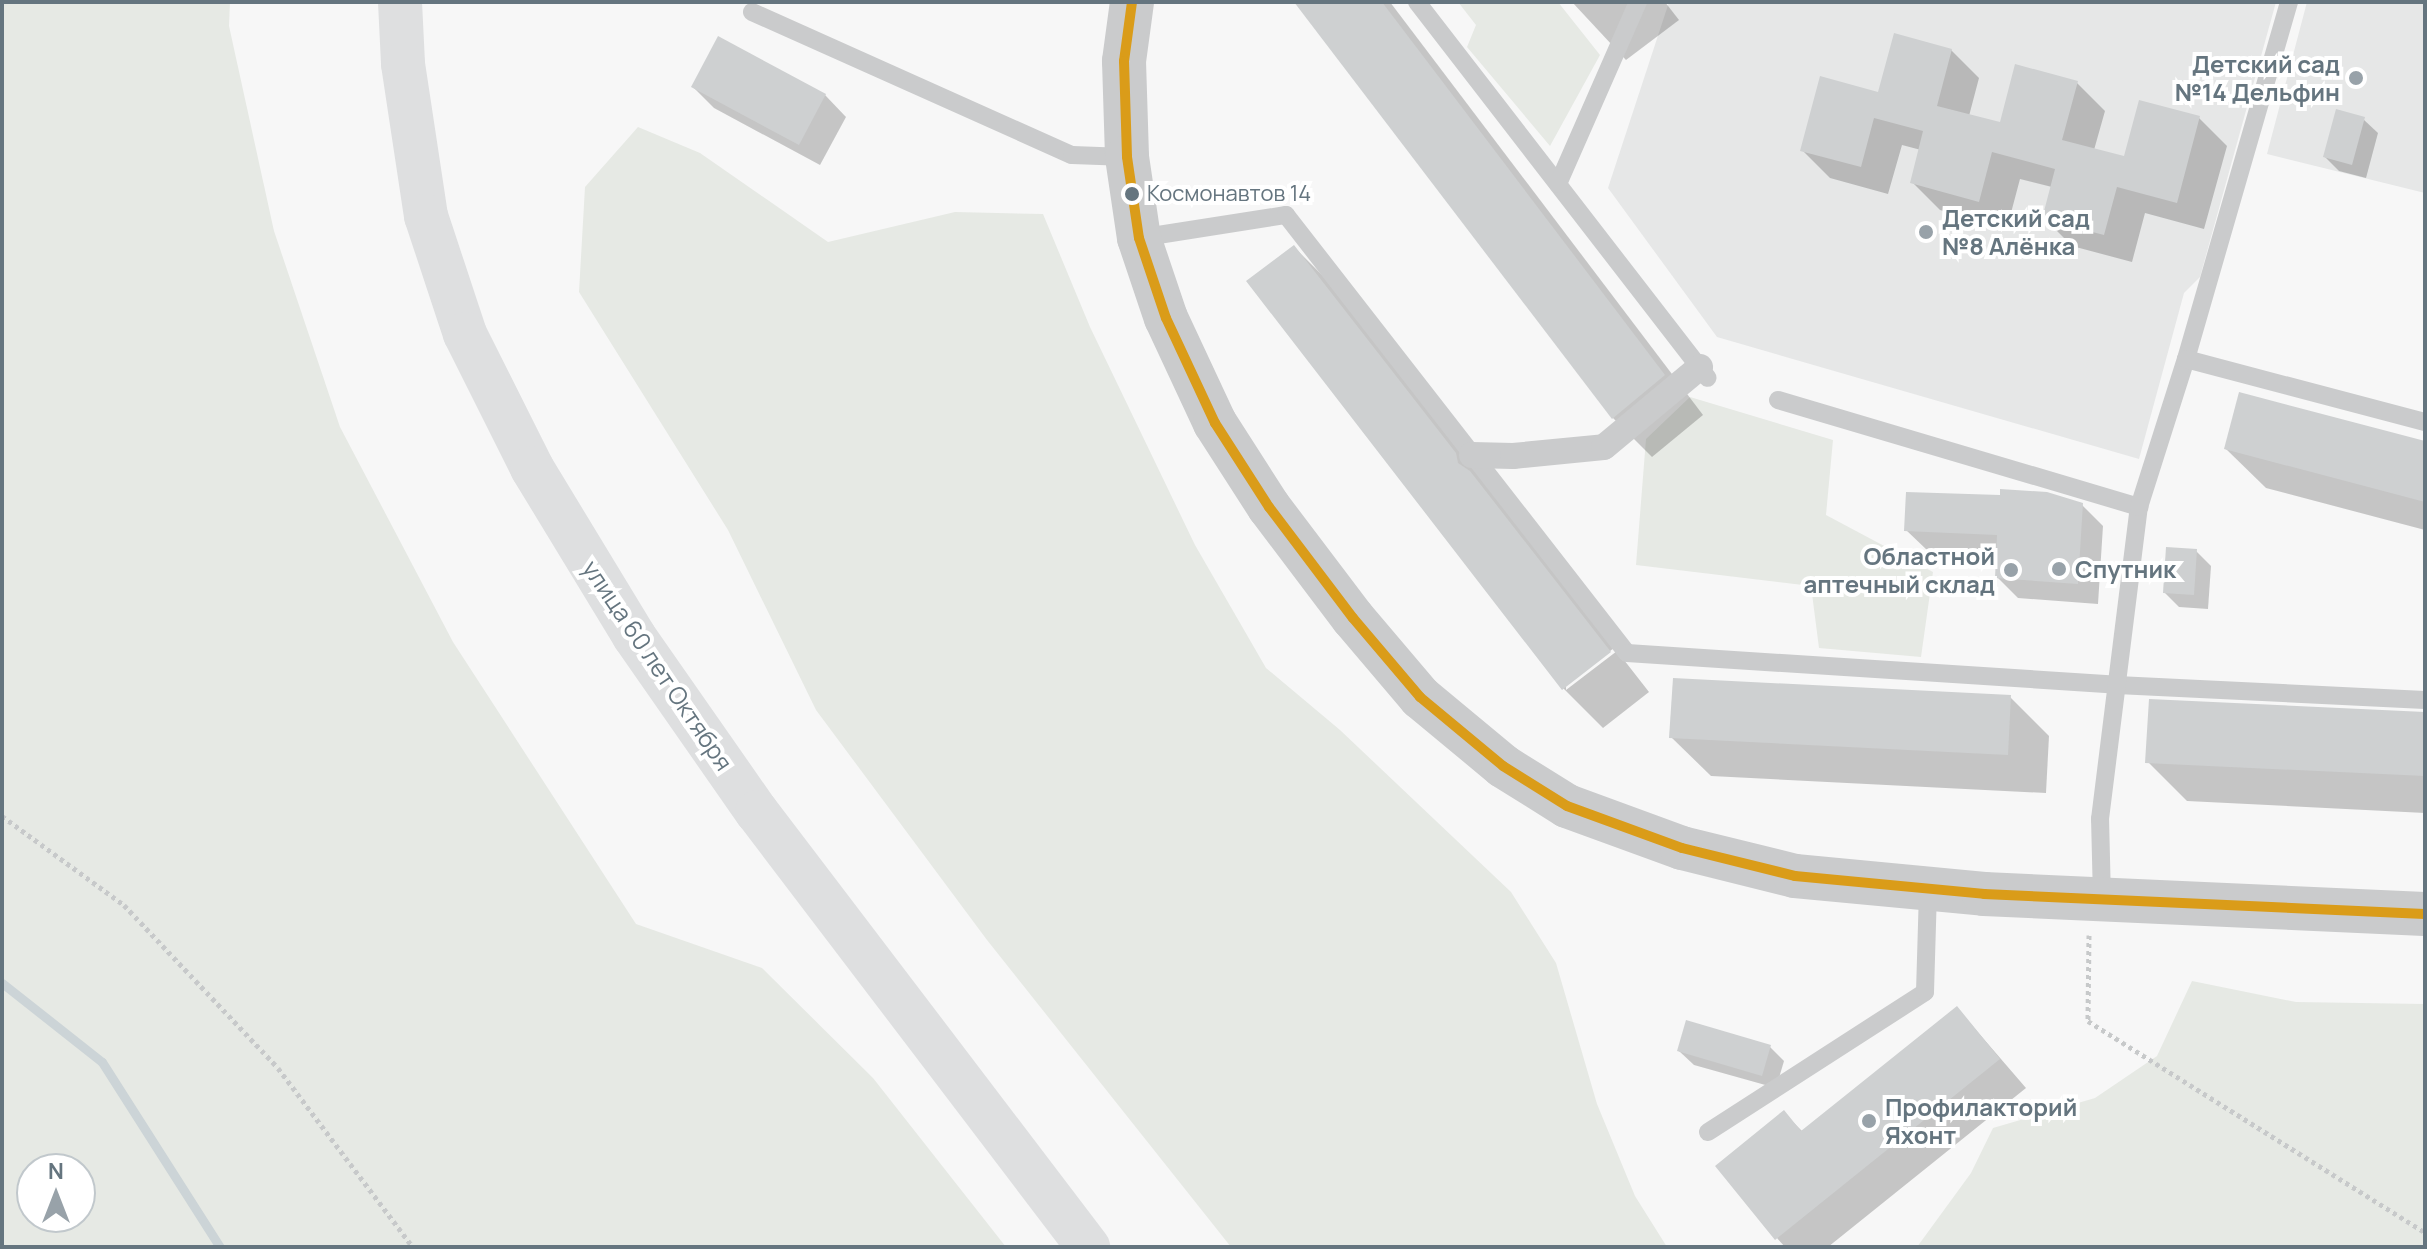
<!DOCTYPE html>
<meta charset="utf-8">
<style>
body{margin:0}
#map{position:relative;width:2427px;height:1249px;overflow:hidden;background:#f7f7f7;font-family:Manrope,sans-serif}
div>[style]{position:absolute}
.built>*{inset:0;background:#e6e7e7}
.green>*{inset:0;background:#e6e9e4}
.shadow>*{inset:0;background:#0003}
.stream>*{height:9px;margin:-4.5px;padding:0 4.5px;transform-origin:4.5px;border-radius:4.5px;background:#ccd4d7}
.building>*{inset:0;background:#ced0d1}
.path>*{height:5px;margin-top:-2.5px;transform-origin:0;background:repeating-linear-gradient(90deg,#c7c9ca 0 4px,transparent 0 8px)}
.service>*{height:18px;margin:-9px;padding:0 9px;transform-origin:9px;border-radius:9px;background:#cacbcc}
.pedestrian>*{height:26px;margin:-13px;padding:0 13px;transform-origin:13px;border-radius:13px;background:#cacbcc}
.tertiary>*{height:44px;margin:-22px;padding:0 22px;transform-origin:22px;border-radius:22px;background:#cacbcc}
.secondary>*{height:44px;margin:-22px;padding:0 22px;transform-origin:22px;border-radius:22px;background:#dedfe0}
.bus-1>*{height:10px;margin:-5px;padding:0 5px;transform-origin:5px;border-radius:5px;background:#da9c19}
.dots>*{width:22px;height:22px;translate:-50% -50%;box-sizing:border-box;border:4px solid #fff;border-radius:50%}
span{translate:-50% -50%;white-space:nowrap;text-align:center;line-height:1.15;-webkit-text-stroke:8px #fff;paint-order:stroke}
.bus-label{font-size:22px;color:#65757f}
.left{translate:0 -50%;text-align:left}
.poi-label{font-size:24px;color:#65757f;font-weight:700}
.right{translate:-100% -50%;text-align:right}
.street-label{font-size:24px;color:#65757f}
.frame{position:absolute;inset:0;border:4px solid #65757f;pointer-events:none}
.north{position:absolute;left:16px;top:1153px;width:80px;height:80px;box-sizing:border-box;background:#fff;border:2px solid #c1c8cc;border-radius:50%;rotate:0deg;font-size:22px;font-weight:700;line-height:32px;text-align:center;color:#65757f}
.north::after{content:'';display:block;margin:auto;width:28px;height:36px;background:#98a2a9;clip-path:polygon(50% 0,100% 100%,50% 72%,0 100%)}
</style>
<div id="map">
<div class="built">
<i style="clip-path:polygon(1669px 2px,2276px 2px,2200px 277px,2184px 293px,2139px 459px,1717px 337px,1608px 188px)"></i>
<i style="clip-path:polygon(2307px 2px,2425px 2px,2425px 193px,2267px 154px)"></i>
</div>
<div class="green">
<i style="clip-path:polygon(evenodd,2px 2px,230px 2px,229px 26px,274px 231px,340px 427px,453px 642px,636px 924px,762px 968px,873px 1078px,1006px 1247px,2px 1247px,2px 2px,80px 1169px,80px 1217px,32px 1217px,32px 1169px,80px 1169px)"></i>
<i style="clip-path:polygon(1458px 2px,1558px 2px,1600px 55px,1550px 146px,1467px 47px,1476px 25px)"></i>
<i style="clip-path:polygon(638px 127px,700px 153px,828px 242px,955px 212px,1043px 214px,1090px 327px,1195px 545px,1266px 668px,1340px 730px,1511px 892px,1556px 963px,1597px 1104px,1635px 1196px,1667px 1247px,1231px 1247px,987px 940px,816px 710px,728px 530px,579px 292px,585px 187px)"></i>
<i style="clip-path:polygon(1690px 397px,1833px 440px,1826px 515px,1933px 572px,1921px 657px,1819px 648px,1811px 586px,1636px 565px,1646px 439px)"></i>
<i style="clip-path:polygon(2192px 981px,2296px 1002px,2425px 1004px,2425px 1247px,1917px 1247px,1971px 1173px,1993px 1128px,2095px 1098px,2157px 1056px)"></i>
</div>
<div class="shadow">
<i style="clip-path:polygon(1297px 2px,1390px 2px,1703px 415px,1652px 457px,1613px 418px)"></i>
<i style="clip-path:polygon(1572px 2px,1665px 2px,1679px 20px,1626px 60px)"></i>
<i style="clip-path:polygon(1951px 50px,1979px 78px,1969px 116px,2001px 125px,2077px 83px,2105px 111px,2094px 150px,2125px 159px,2199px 118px,2227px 146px,2204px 229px,2145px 213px,2132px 262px,2072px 246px,2044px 218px,2052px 187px,2020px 179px,2007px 228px,1940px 210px,1912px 182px,1921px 150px,1902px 145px,1888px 194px,1830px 178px,1802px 150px,1879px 94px)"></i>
<i style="clip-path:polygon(693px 87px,825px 95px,846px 117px,820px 165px,714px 108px)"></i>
<i style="clip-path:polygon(2363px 119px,2378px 133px,2366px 178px,2339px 171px,2325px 157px)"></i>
<i style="clip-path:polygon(1294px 247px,1333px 286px,1614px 648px,1566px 685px,1566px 690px,1617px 651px,1649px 692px,1603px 728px,1564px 689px,1249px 282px)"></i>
<i style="clip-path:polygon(2425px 443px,2425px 530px,2266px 488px,2226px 449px)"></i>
<i style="clip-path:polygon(2082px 505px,2103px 526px,2098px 604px,2018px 598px,1997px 577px,1998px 554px,1928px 551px,1906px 530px)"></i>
<i style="clip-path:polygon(2196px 551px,2211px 566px,2208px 609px,2179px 607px,2165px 593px)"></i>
<i style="clip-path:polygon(2010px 697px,2049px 736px,2046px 793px,1711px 776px,1671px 737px)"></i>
<i style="clip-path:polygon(2425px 712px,2425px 813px,2187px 801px,2148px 762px)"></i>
<i style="clip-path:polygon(1957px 1008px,2026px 1088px,1828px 1247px,1785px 1247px,1777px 1238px,1784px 1113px,1803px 1132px)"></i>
<i style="clip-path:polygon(1770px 1047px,1784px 1061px,1776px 1088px,1694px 1065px,1679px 1051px)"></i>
</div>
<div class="stream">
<i style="left:2px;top:983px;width:127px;rotate:38.3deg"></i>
<i style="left:102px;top:1062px;width:219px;rotate:57.5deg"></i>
</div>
<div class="building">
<i style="clip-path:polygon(1294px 2px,1382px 2px,1665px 375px,1612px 419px)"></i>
<i style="clip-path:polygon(1894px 33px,1952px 49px,1937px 106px,2000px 122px,2015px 64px,2078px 81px,2062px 140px,2124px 156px,2139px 100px,2200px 116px,2177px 203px,2117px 187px,2104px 235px,2042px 219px,2055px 169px,1992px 152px,1979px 202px,1910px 183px,1923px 131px,1874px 118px,1861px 167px,1800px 151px,1820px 76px,1878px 92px)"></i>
<i style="clip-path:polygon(718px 36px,826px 94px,799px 145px,691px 87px)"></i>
<i style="clip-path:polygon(2336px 109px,2365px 117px,2352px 165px,2323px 157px)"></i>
<i style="clip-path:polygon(1294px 245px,1456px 453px,1458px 463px,1470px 471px,1611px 652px,1562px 690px,1246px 281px)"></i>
<i style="clip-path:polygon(2239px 392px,2425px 441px,2425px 502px,2224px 449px)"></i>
<i style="clip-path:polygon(2000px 489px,2047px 492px,2083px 503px,2078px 584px,1995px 578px,1997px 535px,1904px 531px,1906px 492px,2000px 495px)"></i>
<i style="clip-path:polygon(2166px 547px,2197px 549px,2194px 595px,2163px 593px)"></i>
<i style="clip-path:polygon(1673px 678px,2011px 695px,2008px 755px,1669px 738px)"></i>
<i style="clip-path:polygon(2149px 699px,2425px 712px,2425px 776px,2145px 763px)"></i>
<i style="clip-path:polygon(1957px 1006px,2000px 1059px,1775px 1240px,1715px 1166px,1784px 1110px,1801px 1131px)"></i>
<i style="clip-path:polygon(1686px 1020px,1771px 1045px,1762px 1076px,1677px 1051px)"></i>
</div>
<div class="path">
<i style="left:2px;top:816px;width:151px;rotate:36.1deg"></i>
<i style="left:124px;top:905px;width:224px;rotate:46.6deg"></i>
<i style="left:278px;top:1068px;width:224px;rotate:53deg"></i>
<i style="left:2089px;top:935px;width:86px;rotate:90.7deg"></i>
<i style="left:2088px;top:1021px;width:398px;rotate:32.1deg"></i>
</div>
<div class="service">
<i style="left:1417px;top:2px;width:475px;rotate:52.3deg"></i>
<i style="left:752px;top:12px;width:350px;rotate:24.1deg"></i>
<i style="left:1072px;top:155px;width:55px;rotate:2.1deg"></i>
<i style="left:1558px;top:184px;width:199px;rotate:-66.3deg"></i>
<i style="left:1139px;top:238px;width:149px;rotate:-8.9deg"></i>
<i style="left:1286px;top:215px;width:555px;rotate:52.1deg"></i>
<i style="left:1627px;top:653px;width:491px;rotate:3.7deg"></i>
<i style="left:2117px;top:685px;width:308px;rotate:2.8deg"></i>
<i style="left:2186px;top:359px;width:372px;rotate:-73.9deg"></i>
<i style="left:1778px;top:400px;width:377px;rotate:16.5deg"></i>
<i style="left:2102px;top:899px;width:80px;rotate:-91.4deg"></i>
<i style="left:2100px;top:819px;width:314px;rotate:-82.9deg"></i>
<i style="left:2139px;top:507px;width:155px;rotate:-72.4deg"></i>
<i style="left:2186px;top:359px;width:247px;rotate:14.8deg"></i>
<i style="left:1708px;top:1132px;width:258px;rotate:-32.8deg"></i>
<i style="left:1925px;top:992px;width:103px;rotate:-88.3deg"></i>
</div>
<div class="pedestrian">
<i style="left:1472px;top:455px;width:41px;rotate:1.4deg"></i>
<i style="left:1513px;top:456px;width:91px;rotate:-5.6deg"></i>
<i style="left:1604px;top:447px;width:125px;rotate:-39.8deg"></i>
</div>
<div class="tertiary">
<i style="left:1132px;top:2px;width:60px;rotate:97.7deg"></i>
<i style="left:1124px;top:61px;width:96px;rotate:88.2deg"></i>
<i style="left:1127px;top:157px;width:82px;rotate:81.6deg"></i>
<i style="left:1139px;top:238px;width:84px;rotate:71.4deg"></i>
<i style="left:1166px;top:318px;width:116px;rotate:65deg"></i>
<i style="left:1215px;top:423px;width:100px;rotate:57.3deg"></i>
<i style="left:1269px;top:507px;width:139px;rotate:52.9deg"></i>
<i style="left:1353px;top:618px;width:104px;rotate:49.7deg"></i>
<i style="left:1420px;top:697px;width:108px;rotate:39.7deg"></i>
<i style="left:1503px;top:766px;width:75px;rotate:32deg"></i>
<i style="left:1567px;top:806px;width:122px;rotate:20.1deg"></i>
<i style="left:1682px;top:848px;width:116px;rotate:13.9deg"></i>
<i style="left:1795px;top:876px;width:190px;rotate:5.4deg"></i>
<i style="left:1984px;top:894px;width:441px;rotate:2.6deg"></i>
</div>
<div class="secondary">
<i style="left:400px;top:2px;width:62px;rotate:87.2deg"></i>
<i style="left:403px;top:64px;width:154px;rotate:81.4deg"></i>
<i style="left:426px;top:216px;width:124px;rotate:71.7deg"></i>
<i style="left:465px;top:334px;width:150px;rotate:63.4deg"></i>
<i style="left:532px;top:468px;width:197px;rotate:58.7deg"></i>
<i style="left:634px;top:636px;width:215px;rotate:55.1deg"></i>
<i style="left:757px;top:812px;width:547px;rotate:52.73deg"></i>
</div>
<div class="bus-1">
<i style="left:1132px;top:2px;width:60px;rotate:97.7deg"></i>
<i style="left:1124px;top:61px;width:96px;rotate:88.2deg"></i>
<i style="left:1127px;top:157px;width:82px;rotate:81.6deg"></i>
<i style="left:1139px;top:238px;width:84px;rotate:71.4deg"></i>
<i style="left:1166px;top:318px;width:116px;rotate:65deg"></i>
<i style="left:1215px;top:423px;width:100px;rotate:57.3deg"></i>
<i style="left:1269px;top:507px;width:139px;rotate:52.9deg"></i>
<i style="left:1353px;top:618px;width:104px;rotate:49.7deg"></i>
<i style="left:1420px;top:697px;width:108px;rotate:39.7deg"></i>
<i style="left:1503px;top:766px;width:75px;rotate:32deg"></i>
<i style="left:1567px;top:806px;width:122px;rotate:20.1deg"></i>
<i style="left:1682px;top:848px;width:116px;rotate:13.9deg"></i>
<i style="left:1795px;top:876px;width:190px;rotate:5.4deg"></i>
<i style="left:1984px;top:894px;width:441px;rotate:2.6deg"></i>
</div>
<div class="dots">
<i style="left:2356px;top:78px;background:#98a2a9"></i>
<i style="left:1132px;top:194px;background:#65757f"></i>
<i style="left:1926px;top:232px;background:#98a2a9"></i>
<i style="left:2059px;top:569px;background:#98a2a9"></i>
<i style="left:2011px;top:570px;background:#98a2a9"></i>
<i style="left:1869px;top:1121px;background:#98a2a9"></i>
</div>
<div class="bus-label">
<span class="left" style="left:1147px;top:194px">Космонавтов 14</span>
</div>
<div class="poi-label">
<span class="right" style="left:2340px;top:78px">Детский сад<br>№14 Дельфин</span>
<span class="left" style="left:1942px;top:232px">Детский сад<br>№8 Алёнка</span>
<span class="right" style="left:1995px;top:570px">Областной<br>аптечный склад</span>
<span class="left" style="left:2075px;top:569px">Спутник</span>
<span class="left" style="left:1885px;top:1121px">Профилакторий<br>Яхонт</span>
</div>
<div class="street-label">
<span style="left:658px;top:665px;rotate:56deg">улица 60 лет Октября</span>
</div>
<div class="frame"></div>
<div class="north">N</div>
</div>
